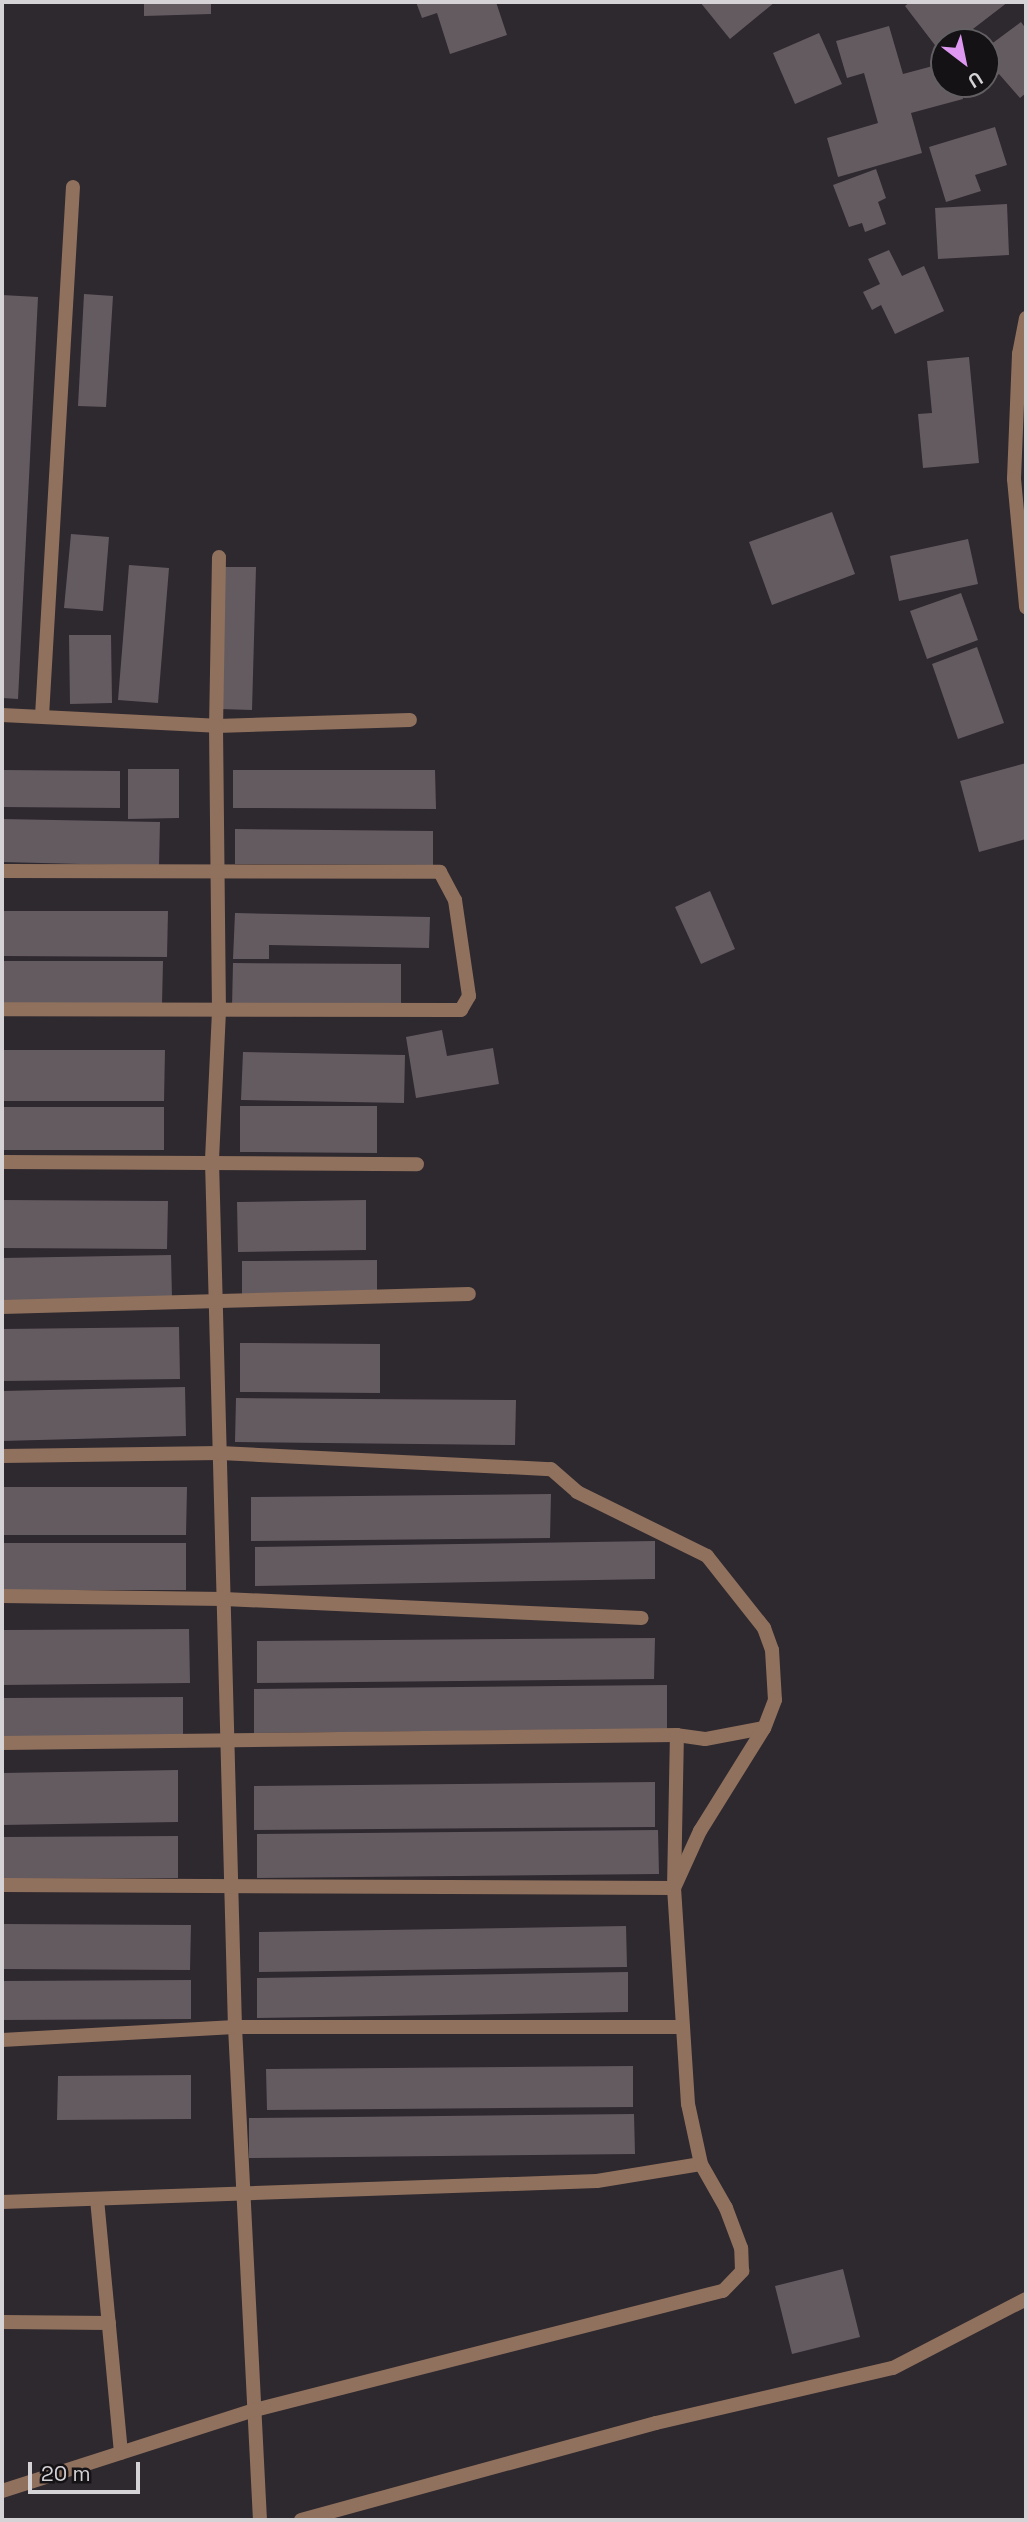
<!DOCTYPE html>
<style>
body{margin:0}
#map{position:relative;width:1028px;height:2522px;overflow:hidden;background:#2e282f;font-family:"Space Grotesk",sans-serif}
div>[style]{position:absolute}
.building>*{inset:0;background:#645b60}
.street>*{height:14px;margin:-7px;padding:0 7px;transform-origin:7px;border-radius:7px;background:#90715d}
span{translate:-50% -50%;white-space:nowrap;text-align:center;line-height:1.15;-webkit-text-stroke:7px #141215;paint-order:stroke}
.frame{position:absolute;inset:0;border:4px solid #d6d3d7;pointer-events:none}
.north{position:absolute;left:930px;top:28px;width:70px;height:70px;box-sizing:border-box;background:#141215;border:2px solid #625f63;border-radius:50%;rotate:148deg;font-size:19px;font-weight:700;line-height:28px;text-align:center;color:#d6d3d7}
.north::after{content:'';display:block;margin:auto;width:24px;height:32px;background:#de98f2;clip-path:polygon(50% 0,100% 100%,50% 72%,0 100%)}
.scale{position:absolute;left:28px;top:2462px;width:112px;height:32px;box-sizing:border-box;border:4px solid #d6d3d7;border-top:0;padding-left:9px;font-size:21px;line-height:24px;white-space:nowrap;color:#d6d3d7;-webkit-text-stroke:5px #141215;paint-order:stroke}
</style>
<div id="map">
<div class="building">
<i style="clip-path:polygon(144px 2px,211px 2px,211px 14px,144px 16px)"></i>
<i style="clip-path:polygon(416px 2px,496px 2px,507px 35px,450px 54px,437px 13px,422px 18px)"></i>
<i style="clip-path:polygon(700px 2px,775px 2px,730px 39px)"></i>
<i style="clip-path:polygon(910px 2px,1008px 2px,956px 42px,944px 42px,941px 53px,905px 6px)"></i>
<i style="clip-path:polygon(1021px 22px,1026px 29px,1026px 93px,1020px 98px,999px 74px,991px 80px,986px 74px,986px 48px)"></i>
<i style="clip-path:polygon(889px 26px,903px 74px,944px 63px,944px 84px,959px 84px,963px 99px,911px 113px,922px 153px,838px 177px,827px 138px,878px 123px,864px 73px,847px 78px,836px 41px)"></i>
<i style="clip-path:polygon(819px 33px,842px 84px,795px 104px,773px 53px)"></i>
<i style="clip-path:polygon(995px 127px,1007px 165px,975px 175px,981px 191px,946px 202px,929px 147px)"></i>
<i style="clip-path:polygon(876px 169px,886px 198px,878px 202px,886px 224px,865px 232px,862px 223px,849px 227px,833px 185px)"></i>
<i style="clip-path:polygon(1007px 204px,1009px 255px,938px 259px,935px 208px)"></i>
<i style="clip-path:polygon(889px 250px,902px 276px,924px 266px,944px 311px,895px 334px,881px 305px,872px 310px,863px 292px,880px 284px,868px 259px)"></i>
<i style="clip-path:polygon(84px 294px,113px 296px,106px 407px,78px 406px)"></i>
<i style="clip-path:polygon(2px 295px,38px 297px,18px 699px,2px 698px)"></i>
<i style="clip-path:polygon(969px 357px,979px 463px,923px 468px,918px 414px,932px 413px,927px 361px)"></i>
<i style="clip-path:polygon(832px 512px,855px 574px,772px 605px,749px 542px)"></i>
<i style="clip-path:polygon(71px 534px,109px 537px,103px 611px,64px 608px)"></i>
<i style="clip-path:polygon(968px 539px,978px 584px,899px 601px,890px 556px)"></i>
<i style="clip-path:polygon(129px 565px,169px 568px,158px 703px,118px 700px)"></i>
<i style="clip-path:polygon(223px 567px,256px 567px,252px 710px,220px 709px)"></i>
<i style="clip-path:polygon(961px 593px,978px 640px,927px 659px,910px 611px)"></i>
<i style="clip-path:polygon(69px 635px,111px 635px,112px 703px,70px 704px)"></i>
<i style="clip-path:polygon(977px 647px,1004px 723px,958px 739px,932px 664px)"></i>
<i style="clip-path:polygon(1026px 763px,1026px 839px,979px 852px,960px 781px)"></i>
<i style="clip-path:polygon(128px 769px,179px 769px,179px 818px,128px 819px)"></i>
<i style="clip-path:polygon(2px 770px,120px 771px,120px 808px,2px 807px)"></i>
<i style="clip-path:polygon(233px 770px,435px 770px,436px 809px,233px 808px)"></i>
<i style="clip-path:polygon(2px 819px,160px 822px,159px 866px,2px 862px)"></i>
<i style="clip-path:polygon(235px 829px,433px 831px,433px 865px,235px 864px)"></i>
<i style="clip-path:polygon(710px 891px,735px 949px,701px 964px,675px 907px)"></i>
<i style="clip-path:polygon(2px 911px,168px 911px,167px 957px,2px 956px)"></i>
<i style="clip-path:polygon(235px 913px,430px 917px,429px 948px,269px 945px,269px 959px,233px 959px)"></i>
<i style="clip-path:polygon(2px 961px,163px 961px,162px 1004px,2px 1003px)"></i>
<i style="clip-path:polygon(233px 963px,401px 964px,401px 1007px,232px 1007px)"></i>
<i style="clip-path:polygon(442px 1030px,447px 1056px,493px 1048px,499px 1084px,416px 1098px,406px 1037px)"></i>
<i style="clip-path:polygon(2px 1050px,165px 1050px,164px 1101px,2px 1101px)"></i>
<i style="clip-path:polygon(243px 1052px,405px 1055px,404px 1103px,241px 1100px)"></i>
<i style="clip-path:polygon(240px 1106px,377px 1106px,377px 1153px,240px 1152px)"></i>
<i style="clip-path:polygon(2px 1107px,164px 1107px,164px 1150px,2px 1150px)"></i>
<i style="clip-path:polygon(2px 1200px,168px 1201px,167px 1249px,2px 1248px)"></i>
<i style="clip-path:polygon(366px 1200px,366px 1250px,238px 1252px,237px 1202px)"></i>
<i style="clip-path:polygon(171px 1255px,172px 1298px,2px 1301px,2px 1258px)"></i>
<i style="clip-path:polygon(377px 1260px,377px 1293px,242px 1294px,242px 1261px)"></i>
<i style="clip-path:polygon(179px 1327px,180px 1379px,2px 1381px,2px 1329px)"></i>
<i style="clip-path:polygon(240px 1343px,380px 1344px,380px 1393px,240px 1392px)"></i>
<i style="clip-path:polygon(185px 1387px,186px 1436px,2px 1441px,2px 1391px)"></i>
<i style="clip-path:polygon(236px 1398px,516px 1400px,515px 1445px,235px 1442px)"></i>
<i style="clip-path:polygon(2px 1487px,187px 1487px,186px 1535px,2px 1535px)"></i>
<i style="clip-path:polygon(551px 1494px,550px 1538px,251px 1541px,251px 1497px)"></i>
<i style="clip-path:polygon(655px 1541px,655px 1579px,255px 1586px,255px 1547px)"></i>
<i style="clip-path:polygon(2px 1543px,186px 1543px,186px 1590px,2px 1590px)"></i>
<i style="clip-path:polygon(189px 1629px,190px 1683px,2px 1685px,2px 1630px)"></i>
<i style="clip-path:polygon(655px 1638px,654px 1679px,257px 1683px,257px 1641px)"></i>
<i style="clip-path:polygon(667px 1685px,667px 1729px,254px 1733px,254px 1689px)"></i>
<i style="clip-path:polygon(183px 1697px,183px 1736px,2px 1737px,2px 1698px)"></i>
<i style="clip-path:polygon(178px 1770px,178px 1822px,2px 1825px,2px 1773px)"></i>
<i style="clip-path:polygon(655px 1782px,655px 1827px,254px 1830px,254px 1786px)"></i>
<i style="clip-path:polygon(658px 1830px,659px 1874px,257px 1878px,257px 1834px)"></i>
<i style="clip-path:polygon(178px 1836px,178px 1878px,2px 1879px,2px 1837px)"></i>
<i style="clip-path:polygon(2px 1924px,191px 1925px,190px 1970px,2px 1969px)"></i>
<i style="clip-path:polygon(626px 1926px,627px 1967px,259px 1972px,259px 1932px)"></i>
<i style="clip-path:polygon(628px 1972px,628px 2012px,257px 2018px,257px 1978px)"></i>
<i style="clip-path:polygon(191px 1980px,191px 2019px,2px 2020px,2px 1981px)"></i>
<i style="clip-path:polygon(633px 2066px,633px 2107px,267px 2110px,266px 2069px)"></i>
<i style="clip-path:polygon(191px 2075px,191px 2119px,57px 2120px,58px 2076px)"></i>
<i style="clip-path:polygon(634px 2114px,635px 2154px,249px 2158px,249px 2118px)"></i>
<i style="clip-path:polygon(843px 2269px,860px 2337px,792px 2354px,775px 2286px)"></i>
</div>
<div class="street">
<i style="left:1026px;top:318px;width:37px;rotate:101deg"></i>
<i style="left:1019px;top:354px;width:125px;rotate:92.3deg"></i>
<i style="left:1014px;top:479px;width:129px;rotate:84.6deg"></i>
<i style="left:219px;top:557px;width:169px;rotate:91deg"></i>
<i style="left:216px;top:726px;width:194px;rotate:-1.8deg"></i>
<i style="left:2px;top:715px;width:214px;rotate:2.9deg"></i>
<i style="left:216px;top:726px;width:285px;rotate:89.4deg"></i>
<i style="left:219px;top:1011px;width:150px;rotate:92.7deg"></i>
<i style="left:212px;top:1161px;width:866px;rotate:88.48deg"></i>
<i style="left:235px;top:2027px;width:494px;rotate:87.1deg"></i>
<i style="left:42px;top:716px;width:530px;rotate:-86.65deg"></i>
<i style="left:2px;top:871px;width:438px;rotate:0.1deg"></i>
<i style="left:440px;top:872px;width:32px;rotate:62deg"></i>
<i style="left:455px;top:900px;width:97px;rotate:81.7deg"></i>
<i style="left:469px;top:996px;width:16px;rotate:120deg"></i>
<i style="left:461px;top:1010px;width:459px;rotate:-179.9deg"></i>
<i style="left:2px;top:1162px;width:415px;rotate:0.3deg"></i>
<i style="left:2px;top:1307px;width:467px;rotate:-1.6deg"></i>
<i style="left:2px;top:1456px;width:218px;rotate:-0.8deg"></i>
<i style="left:220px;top:1453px;width:331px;rotate:2.8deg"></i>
<i style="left:551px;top:1469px;width:35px;rotate:41deg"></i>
<i style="left:577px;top:1492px;width:145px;rotate:26.2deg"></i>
<i style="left:707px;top:1556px;width:92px;rotate:51.6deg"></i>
<i style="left:764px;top:1628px;width:23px;rotate:70deg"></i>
<i style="left:772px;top:1650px;width:50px;rotate:86.6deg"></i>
<i style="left:775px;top:1700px;width:30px;rotate:111deg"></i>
<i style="left:764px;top:1728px;width:60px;rotate:169.4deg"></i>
<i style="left:705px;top:1739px;width:28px;rotate:-172deg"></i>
<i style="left:677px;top:1735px;width:675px;rotate:179.32deg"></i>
<i style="left:2px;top:1596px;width:222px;rotate:0.8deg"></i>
<i style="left:224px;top:1599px;width:418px;rotate:2.6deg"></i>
<i style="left:2px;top:1885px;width:672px;rotate:0.26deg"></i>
<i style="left:674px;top:1888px;width:63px;rotate:-65.5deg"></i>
<i style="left:700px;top:1831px;width:121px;rotate:-58.1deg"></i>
<i style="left:2px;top:2040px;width:233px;rotate:-3.2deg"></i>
<i style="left:235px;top:2027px;width:448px"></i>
<i style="left:97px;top:2199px;width:255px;rotate:84.6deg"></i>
<i style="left:2px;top:2202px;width:595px;rotate:-2.02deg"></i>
<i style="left:597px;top:2181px;width:105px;rotate:-9.3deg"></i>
<i style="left:2px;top:2322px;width:107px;rotate:0.5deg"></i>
<i style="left:2px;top:2491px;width:266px;rotate:-17.8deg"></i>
<i style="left:255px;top:2410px;width:483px;rotate:-14.3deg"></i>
<i style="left:723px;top:2291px;width:28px;rotate:-46deg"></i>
<i style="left:742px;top:2271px;width:23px;rotate:-92deg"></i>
<i style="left:741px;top:2248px;width:43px;rotate:-110.6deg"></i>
<i style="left:726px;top:2208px;width:51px;rotate:-119.6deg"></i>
<i style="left:701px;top:2164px;width:61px;rotate:-102.2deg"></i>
<i style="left:688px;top:2104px;width:216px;rotate:-93.7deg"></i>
<i style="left:674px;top:1888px;width:153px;rotate:-88.9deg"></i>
<i style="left:301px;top:2520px;width:368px;rotate:-15.3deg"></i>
<i style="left:656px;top:2423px;width:243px;rotate:-13.1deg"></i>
<i style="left:893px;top:2368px;width:150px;rotate:-27.4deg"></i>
</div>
<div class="frame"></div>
<div class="north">U</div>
<div class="scale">20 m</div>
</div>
